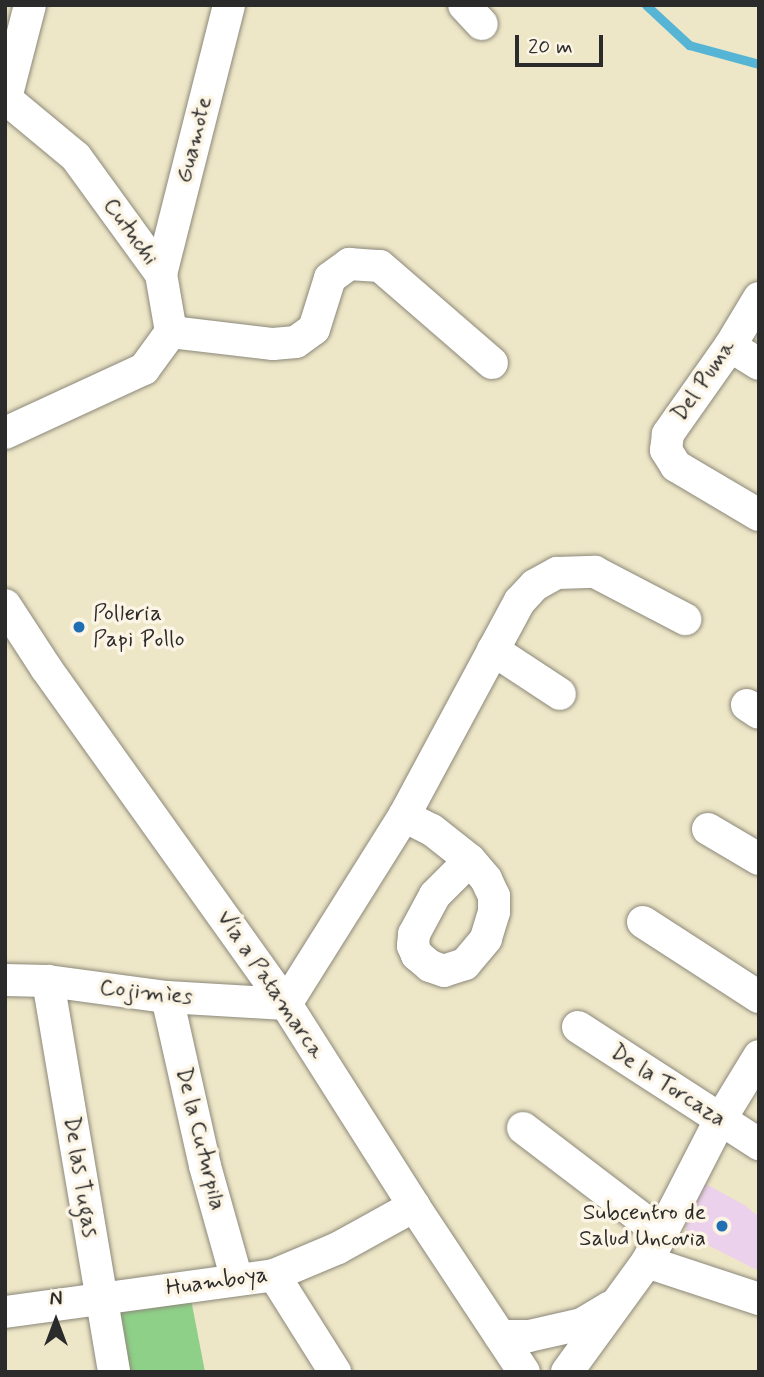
<!DOCTYPE html>
<meta charset="utf-8">
<style>
body{margin:0}
#map{position:relative;width:764px;height:1377px;overflow:hidden;background:#ede6c7;font-family:Mynerve,sans-serif}
div>[style]{position:absolute}
.built>*{inset:0;background:#ebd1eb}
.green>*{inset:0;background:#8ed088}
.stream>*{height:9px;margin:-4.5px;padding:0 4.5px;transform-origin:4.5px;border-radius:4.5px;background:#56b5d4}
.roads{filter:drop-shadow(0 0 2px #8c8879) drop-shadow(0 0 2px #8c8879)}
.minor>*{height:32px;margin:-16px;padding:0 16px;transform-origin:16px;border-radius:16px;background:#fff}
.dots>*{width:19px;height:19px;translate:-50% -50%;box-sizing:border-box;border:4px solid #fcf5e5;border-radius:50%}
span{translate:-50% -50%;white-space:nowrap;text-align:center;line-height:1.15;-webkit-text-stroke:7px #fcf5e5;paint-order:stroke}
.street-label{font-size:23px;color:#2b2b2b}
.poi-label{font-size:23px;color:#2b2b2b}
.left{translate:0 -50%;text-align:left}
.right{translate:-100% -50%;text-align:right}
.frame{position:absolute;inset:0;border:7px solid #2b2b2b;pointer-events:none}
.north{position:absolute;left:21px;top:1286px;width:70px;height:70px;-webkit-text-stroke:5px #fcf5e5;paint-order:stroke;rotate:0deg;font-size:19px;font-weight:700;line-height:28px;text-align:center;color:#2b2b2b}
.north::after{content:'';display:block;margin:auto;width:24px;height:32px;background:#2b2b2b;clip-path:polygon(50% 0,100% 100%,50% 72%,0 100%)}
.scale{position:absolute;left:515px;top:35px;width:88px;height:32px;box-sizing:border-box;border:4px solid #2b2b2b;border-top:0;padding-left:9px;font-size:21px;line-height:24px;white-space:nowrap;color:#2b2b2b;-webkit-text-stroke:5px #fcf5e5;paint-order:stroke}
</style>
<div id="map">
<div class="built">
<i style="clip-path:polygon(704px 1183px,746px 1206px,759px 1217px,759px 1271px,690px 1236px,686px 1230px,687px 1213px)"></i>
</div>
<div class="green">
<i style="clip-path:polygon(190px 1294px,205px 1372px,124px 1372px,111px 1310px)"></i>
</div>
<div class="stream">
<i style="left:646px;top:5px;width:59px;rotate:42.9deg"></i>
<i style="left:689px;top:45px;width:73px;rotate:15.2deg"></i>
</div>
<div class="roads">
<div class="minor">
<i style="left:464px;top:5px;width:26px;rotate:47deg"></i>
<i style="left:5px;top:98px;width:92px;rotate:39.7deg"></i>
<i style="left:76px;top:157px;width:145px;rotate:54deg"></i>
<i style="left:161px;top:274px;width:59px;rotate:80.2deg"></i>
<i style="left:171px;top:332px;width:46px;rotate:126.1deg"></i>
<i style="left:144px;top:369px;width:153px;rotate:155.3deg"></i>
<i style="left:6px;top:98px;width:96px;rotate:-75.5deg"></i>
<i style="left:161px;top:274px;width:277px;rotate:-75.8deg"></i>
<i style="left:759px;top:298px;width:56px;rotate:121.1deg"></i>
<i style="left:730px;top:346px;width:108px;rotate:125.2deg"></i>
<i style="left:668px;top:434px;width:16px;rotate:97deg"></i>
<i style="left:666px;top:450px;width:19px;rotate:58deg"></i>
<i style="left:676px;top:466px;width:96px;rotate:30.6deg"></i>
<i style="left:171px;top:332px;width:103px;rotate:6.7deg"></i>
<i style="left:273px;top:344px;width:23px;rotate:-5deg"></i>
<i style="left:296px;top:342px;width:22px;rotate:-36deg"></i>
<i style="left:314px;top:329px;width:53px;rotate:-72.6deg"></i>
<i style="left:330px;top:278px;width:24px;rotate:-36deg"></i>
<i style="left:349px;top:264px;width:31px;rotate:4deg"></i>
<i style="left:380px;top:266px;width:148px;rotate:40.9deg"></i>
<i style="left:730px;top:346px;width:34px;rotate:32deg"></i>
<i style="left:5px;top:605px;width:75px;rotate:56.9deg"></i>
<i style="left:46px;top:668px;width:413px;rotate:54.5deg"></i>
<i style="left:286px;top:1004px;width:239px;rotate:57.6deg"></i>
<i style="left:414px;top:1206px;width:199px;rotate:56.5deg"></i>
<i style="left:493px;top:650px;width:80px;rotate:33.3deg"></i>
<i style="left:747px;top:705px;width:14px;rotate:34deg"></i>
<i style="left:404px;top:816px;width:31px;rotate:27deg"></i>
<i style="left:432px;top:830px;width:48px;rotate:38.3deg"></i>
<i style="left:470px;top:860px;width:25px;rotate:50deg"></i>
<i style="left:486px;top:879px;width:19px;rotate:65deg"></i>
<i style="left:494px;top:896px;width:16px;rotate:90deg"></i>
<i style="left:494px;top:912px;width:28px;rotate:107deg"></i>
<i style="left:486px;top:939px;width:33px;rotate:130deg"></i>
<i style="left:465px;top:964px;width:22px;rotate:162deg"></i>
<i style="left:444px;top:971px;width:15px;rotate:-160deg"></i>
<i style="left:430px;top:966px;width:17px;rotate:-140deg"></i>
<i style="left:417px;top:955px;width:10px;rotate:-114deg"></i>
<i style="left:413px;top:946px;width:12px;rotate:-85deg"></i>
<i style="left:414px;top:934px;width:44px;rotate:-61.7deg"></i>
<i style="left:435px;top:895px;width:49px;rotate:-45deg"></i>
<i style="left:708px;top:829px;width:59px;rotate:30.5deg"></i>
<i style="left:643px;top:922px;width:138px;rotate:32.9deg"></i>
<i style="left:5px;top:980px;width:43px;rotate:1.3deg"></i>
<i style="left:48px;top:981px;width:120px;rotate:7.7deg"></i>
<i style="left:167px;top:997px;width:119px;rotate:3.4deg"></i>
<i style="left:286px;top:1004px;width:222px;rotate:-57.9deg"></i>
<i style="left:404px;top:816px;width:244px;rotate:-61.7deg"></i>
<i style="left:520px;top:601px;width:22px;rotate:-47deg"></i>
<i style="left:535px;top:585px;width:25px;rotate:-29deg"></i>
<i style="left:557px;top:573px;width:38px;rotate:-2deg"></i>
<i style="left:595px;top:572px;width:102px;rotate:27.6deg"></i>
<i style="left:48px;top:981px;width:397px;rotate:80.4deg"></i>
<i style="left:167px;top:997px;width:173px;rotate:77.3deg"></i>
<i style="left:205px;top:1166px;width:118px;rotate:74.3deg"></i>
<i style="left:578px;top:1027px;width:216px;rotate:32.9deg"></i>
<i style="left:523px;top:1128px;width:175px;rotate:37.3deg"></i>
<i style="left:647px;top:1262px;width:118px;rotate:18.3deg"></i>
<i style="left:274px;top:1275px;width:115px;rotate:57.8deg"></i>
<i style="left:5px;top:1312px;width:272px;rotate:-7.8deg"></i>
<i style="left:274px;top:1275px;width:69px;rotate:-22.9deg"></i>
<i style="left:338px;top:1248px;width:87px;rotate:-28.9deg"></i>
<i style="left:500px;top:1336px;width:29px"></i>
<i style="left:529px;top:1336px;width:54px;rotate:-12.8deg"></i>
<i style="left:582px;top:1324px;width:33px;rotate:-31deg"></i>
<i style="left:567px;top:1372px;width:136px;rotate:-54deg"></i>
<i style="left:647px;top:1262px;width:160px;rotate:-62.8deg"></i>
<i style="left:720px;top:1120px;width:75px;rotate:-58.6deg"></i>
</div>
</div>
<div class="dots">
<i style="left:79px;top:627px;background:#1f6fb2"></i>
<i style="left:722px;top:1226px;background:#1f6fb2"></i>
</div>
<div class="street-label">
<span style="left:195px;top:140px;rotate:-76deg">Guamote</span>
<span style="left:130px;top:232px;rotate:54deg">Cutuchi</span>
<span style="left:704px;top:381px;rotate:-55deg">Del Puma</span>
<span style="left:270px;top:985px;rotate:56deg">Vía a Patamarca</span>
<span style="left:146px;top:993px;rotate:6deg">Cojimìes</span>
<span style="left:668px;top:1086px;rotate:33deg">De la Torcaza</span>
<span style="left:200px;top:1139px;rotate:76deg">De la Cuturpila</span>
<span style="left:80px;top:1177px;rotate:81deg">De las Tugas</span>
<span style="left:217px;top:1282px;rotate:-8deg">Huamboya</span>
</div>
<div class="poi-label">
<span class="left" style="left:93px;top:627px">Polleria<br>Papi Pollo</span>
<span class="right" style="left:706px;top:1226px">Subcentro de<br>Salud Uncovia</span>
</div>
<div class="frame"></div>
<div class="north">N</div>
<div class="scale">20 m</div>
</div>
